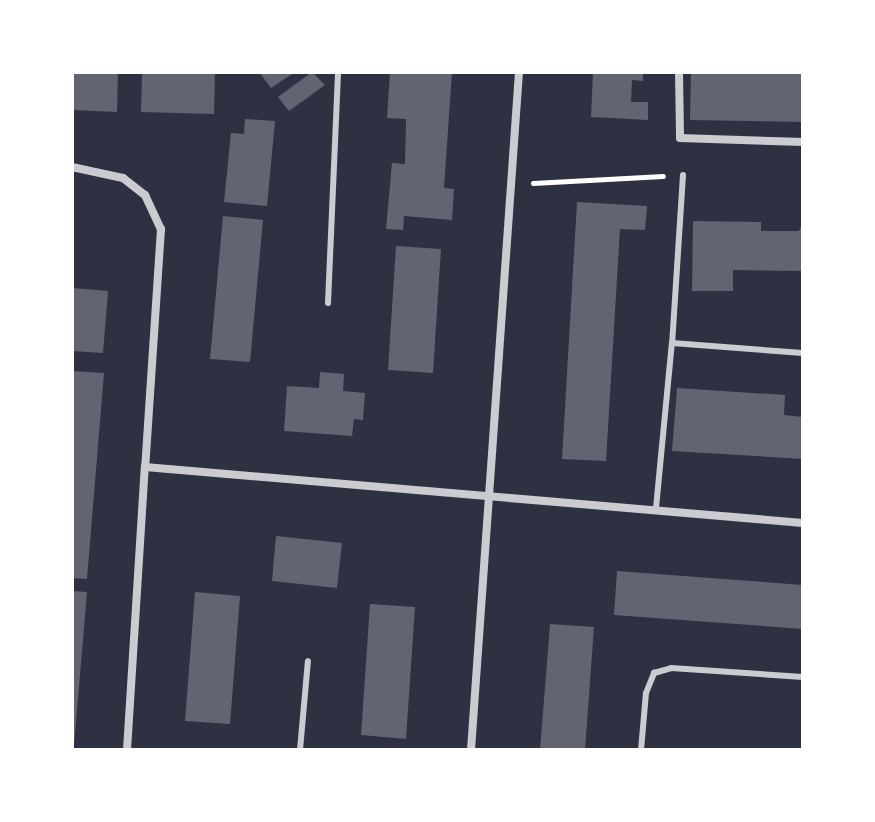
<!DOCTYPE html>
<style>
body{margin:0}
#map{position:relative;width:875px;height:822px;overflow:hidden;background:#2d3142;font-family:Poppins,sans-serif}
div>[style]{position:absolute}
.building>*{inset:0;background:#626471}
.path>*{height:5px;margin:-2.5px;padding:0 2.5px;transform-origin:2.5px;border-radius:2.5px;background:#fff}
.service>*{height:6px;margin:-3px;padding:0 3px;transform-origin:3px;border-radius:3px;background:#caccd0}
.minor>*{height:8px;margin:-4px;padding:0 4px;transform-origin:4px;border-radius:4px;background:#caccd0}
span{translate:-50% -50%;white-space:nowrap;text-align:center;line-height:1.15;-webkit-text-stroke:8px #fff;paint-order:stroke}
.frame{position:absolute;inset:0;border:74px solid #fff;pointer-events:none}
</style>
<div id="map">
<div class="building">
<i style="clip-path:polygon(72px 72px,118px 72px,117px 112px,72px 110px)"></i>
<i style="clip-path:polygon(142px 72px,215px 72px,214px 114px,141px 112px)"></i>
<i style="clip-path:polygon(259px 72px,295px 72px,271px 88px)"></i>
<i style="clip-path:polygon(312px 72px,325px 85px,289px 111px,278px 97px)"></i>
<i style="clip-path:polygon(390px 72px,452px 72px,444px 188px,454px 189px,452px 220px,404px 216px,403px 230px,386px 229px,392px 163px,405px 164px,406px 119px,387px 118px)"></i>
<i style="clip-path:polygon(593px 72px,643px 72px,643px 81px,632px 80px,631px 102px,648px 102px,648px 120px,591px 117px)"></i>
<i style="clip-path:polygon(691px 72px,803px 72px,803px 122px,690px 120px)"></i>
<i style="clip-path:polygon(245px 119px,275px 121px,267px 206px,224px 202px,231px 133px,244px 134px)"></i>
<i style="clip-path:polygon(577px 202px,647px 206px,645px 230px,620px 229px,606px 461px,562px 459px)"></i>
<i style="clip-path:polygon(223px 216px,263px 220px,250px 362px,210px 359px)"></i>
<i style="clip-path:polygon(693px 221px,761px 222px,761px 231px,799px 231px,803px 223px,803px 271px,733px 270px,733px 291px,692px 291px)"></i>
<i style="clip-path:polygon(396px 246px,441px 249px,433px 373px,388px 370px)"></i>
<i style="clip-path:polygon(72px 288px,108px 291px,103px 353px,72px 351px)"></i>
<i style="clip-path:polygon(72px 371px,104px 373px,87px 579px,72px 578px)"></i>
<i style="clip-path:polygon(320px 372px,344px 374px,343px 391px,365px 393px,363px 420px,354px 419px,352px 436px,284px 431px,287px 386px,319px 388px)"></i>
<i style="clip-path:polygon(677px 388px,785px 395px,784px 415px,803px 417px,803px 459px,672px 451px)"></i>
<i style="clip-path:polygon(276px 536px,342px 543px,337px 588px,272px 581px)"></i>
<i style="clip-path:polygon(617px 571px,803px 585px,803px 629px,614px 615px)"></i>
<i style="clip-path:polygon(72px 591px,87px 592px,74px 745px,72px 745px)"></i>
<i style="clip-path:polygon(195px 592px,240px 596px,230px 724px,185px 721px)"></i>
<i style="clip-path:polygon(370px 604px,415px 607px,406px 739px,361px 735px)"></i>
<i style="clip-path:polygon(550px 624px,594px 627px,585px 750px,540px 750px)"></i>
</div>
<div class="path">
<i style="left:533px;top:183px;width:130px;rotate:-3.1deg"></i>
</div>
<div class="service">
<i style="left:683px;top:175px;width:168px;rotate:93.7deg"></i>
<i style="left:672px;top:343px;width:131px;rotate:4.4deg"></i>
<i style="left:328px;top:303px;width:231px;rotate:-87.5deg"></i>
<i style="left:656px;top:508px;width:166px;rotate:-84.5deg"></i>
<i style="left:300px;top:750px;width:89px;rotate:-84.9deg"></i>
<i style="left:641px;top:750px;width:57px;rotate:-85deg"></i>
<i style="left:646px;top:693px;width:22px;rotate:-68deg"></i>
<i style="left:654px;top:673px;width:18px;rotate:-16deg"></i>
<i style="left:671px;top:668px;width:132px;rotate:3.9deg"></i>
</div>
<div class="minor">
<i style="left:679px;top:72px;width:66px;rotate:89.1deg"></i>
<i style="left:680px;top:138px;width:123px;rotate:1.9deg"></i>
<i style="left:72px;top:167px;width:52px;rotate:12.2deg"></i>
<i style="left:123px;top:178px;width:28px;rotate:38deg"></i>
<i style="left:145px;top:195px;width:38px;rotate:65deg"></i>
<i style="left:161px;top:229px;width:239px;rotate:93.8deg"></i>
<i style="left:127px;top:750px;width:284px;rotate:-86.4deg"></i>
<i style="left:145px;top:467px;width:660px;rotate:4.86deg"></i>
<i style="left:471px;top:750px;width:680px;rotate:-85.95deg"></i>
</div>
<div class="frame"></div>
</div>
